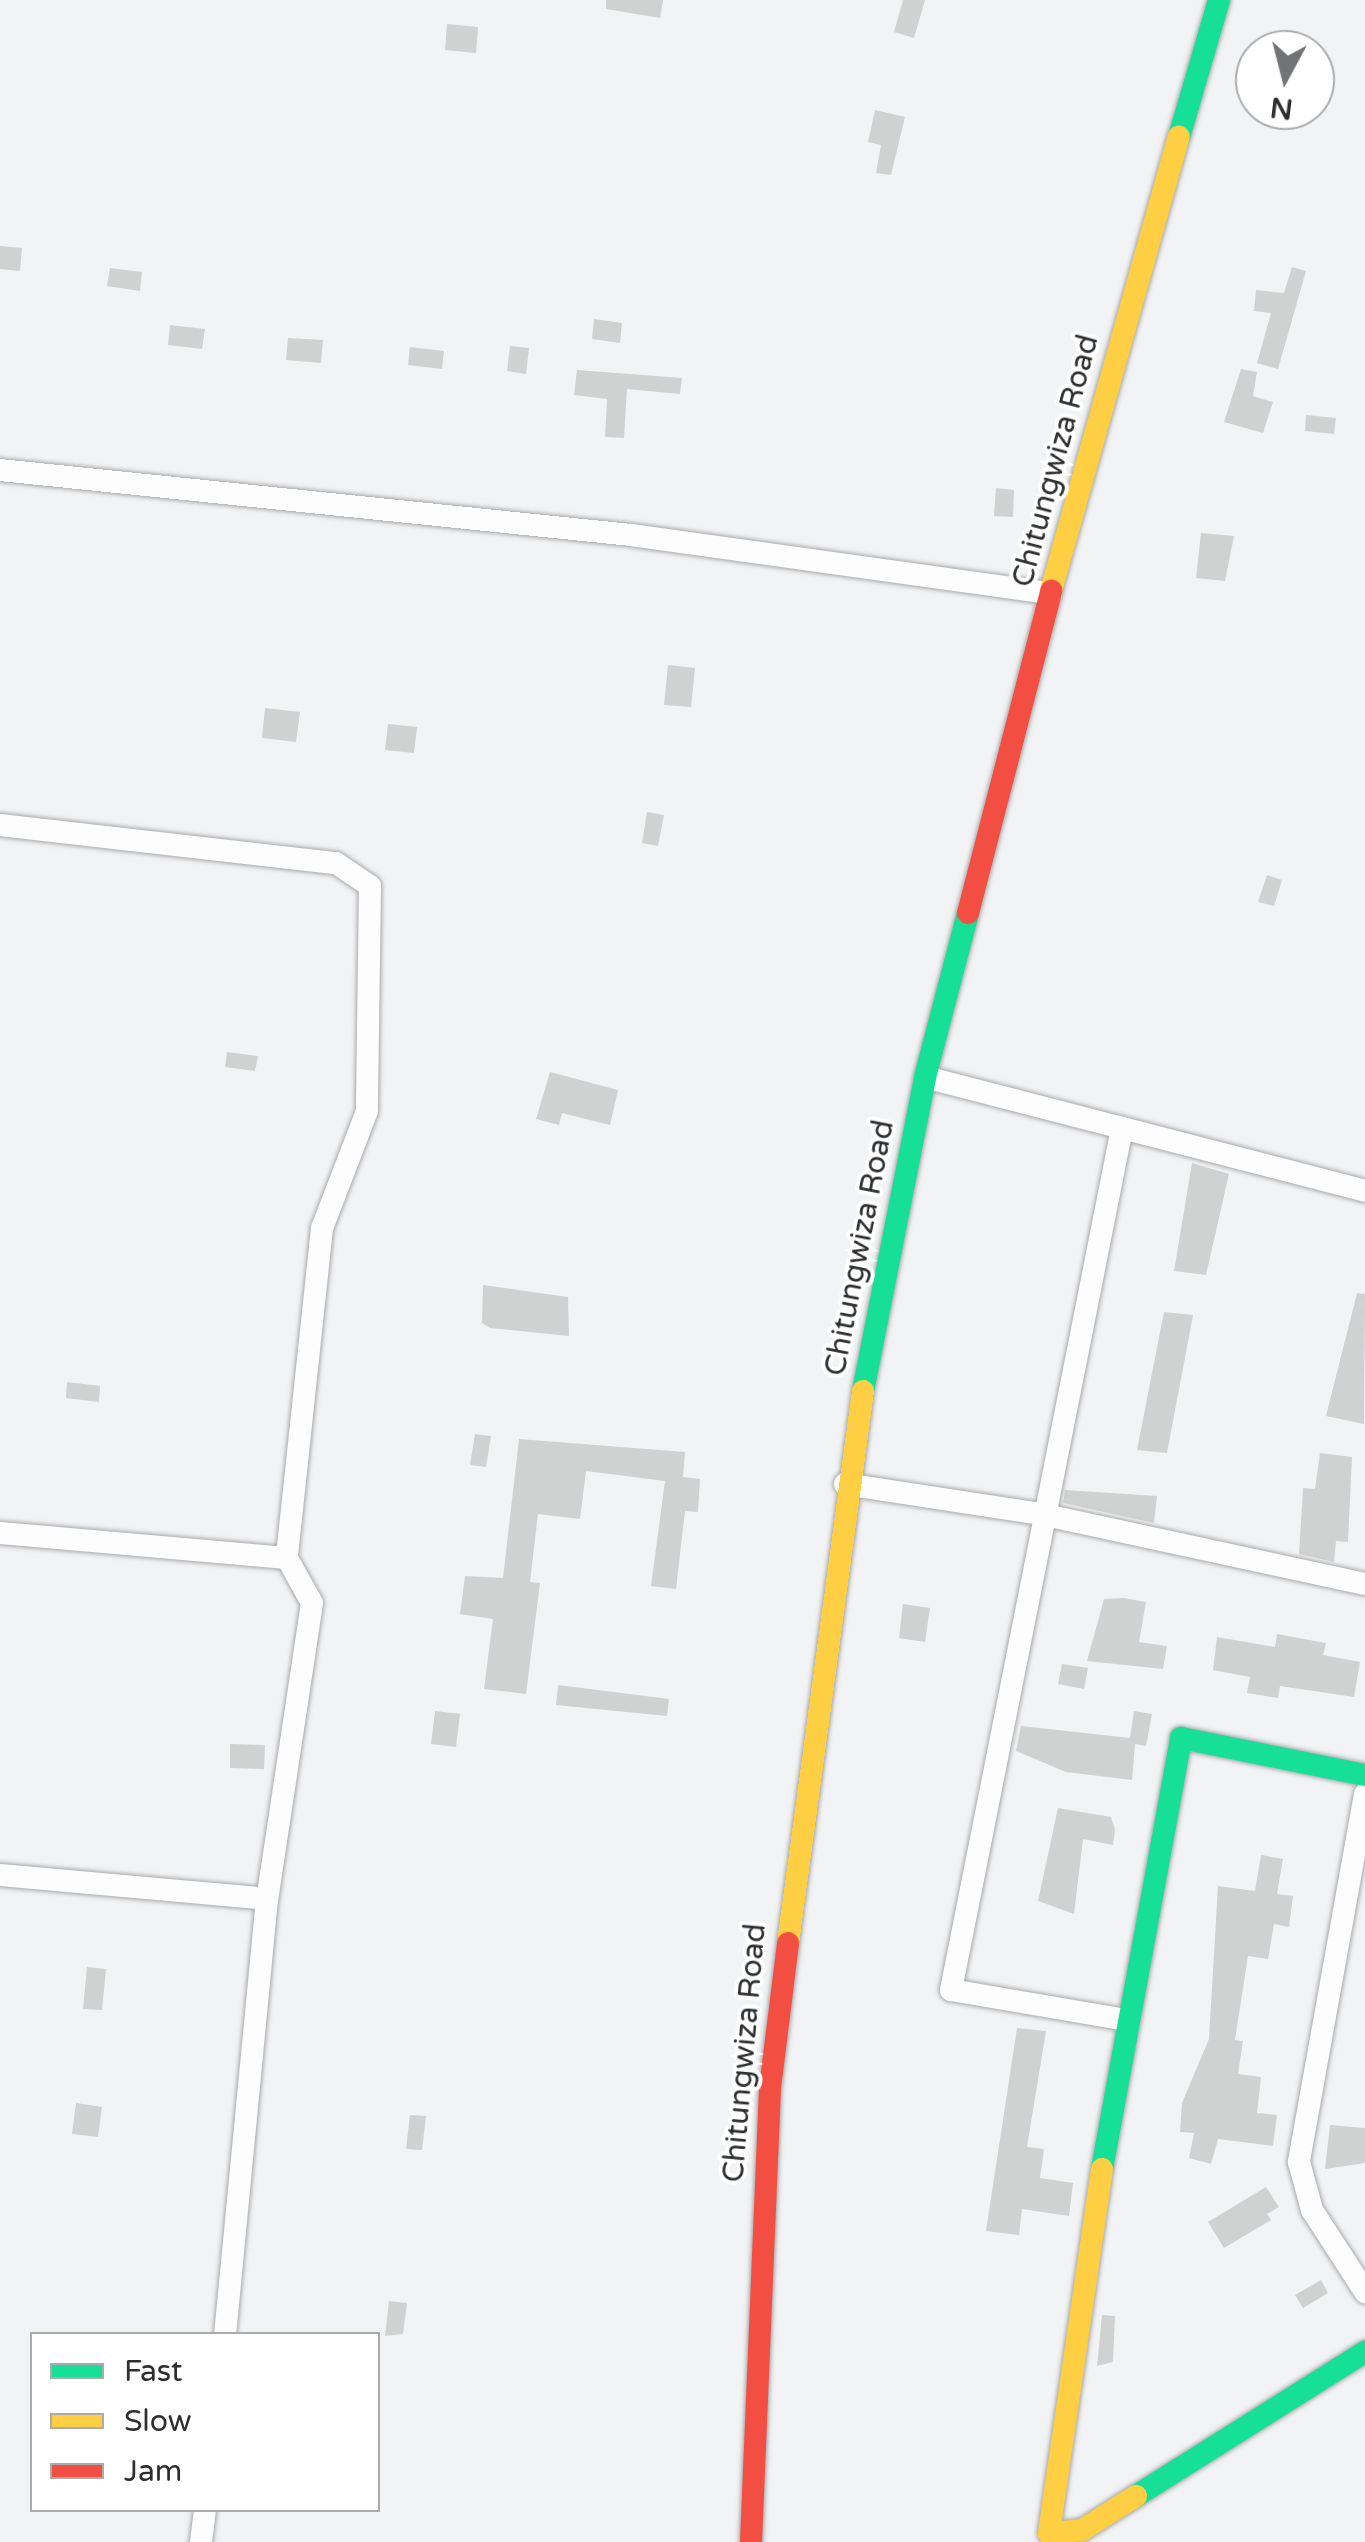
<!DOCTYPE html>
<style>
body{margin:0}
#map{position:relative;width:1365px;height:2542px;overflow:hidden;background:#f2f3f5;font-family:"Varela Round",sans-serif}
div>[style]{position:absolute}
.building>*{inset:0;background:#d0d1d1}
.roads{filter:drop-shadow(0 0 2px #a9aaab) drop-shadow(0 0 2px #a9aaab)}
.street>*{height:22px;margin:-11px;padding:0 11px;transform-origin:11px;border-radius:11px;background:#fdfdfe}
.fast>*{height:22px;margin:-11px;padding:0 11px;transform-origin:11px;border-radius:11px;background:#16e098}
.slow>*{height:22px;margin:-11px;padding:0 11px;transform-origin:11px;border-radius:11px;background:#ffcf43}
.jam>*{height:22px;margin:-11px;padding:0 11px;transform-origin:11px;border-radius:11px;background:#f24e42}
span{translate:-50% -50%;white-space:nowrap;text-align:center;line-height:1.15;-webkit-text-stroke:8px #fff;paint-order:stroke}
.street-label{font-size:30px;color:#2d2e2f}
.legend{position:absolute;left:30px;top:2332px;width:350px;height:180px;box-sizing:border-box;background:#fff;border:2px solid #ababac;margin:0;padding:12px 18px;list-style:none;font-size:30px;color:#2d2e2f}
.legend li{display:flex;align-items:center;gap:20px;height:50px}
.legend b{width:50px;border:2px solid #ababac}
.north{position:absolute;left:1235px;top:30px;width:100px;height:100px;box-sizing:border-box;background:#fff;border:2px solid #ababac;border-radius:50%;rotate:187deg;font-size:28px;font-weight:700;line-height:40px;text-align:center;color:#2d2e2f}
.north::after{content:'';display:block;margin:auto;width:35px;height:45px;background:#727374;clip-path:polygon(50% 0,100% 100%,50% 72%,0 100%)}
</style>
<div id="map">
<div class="building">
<i style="clip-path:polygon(606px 0,663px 0,660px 18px,606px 9px)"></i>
<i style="clip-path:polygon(903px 0,925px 0,914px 38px,894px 32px)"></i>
<i style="clip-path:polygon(447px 24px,478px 27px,476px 53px,445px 50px)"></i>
<i style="clip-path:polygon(875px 110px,905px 117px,891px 175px,876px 173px,881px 145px,868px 142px)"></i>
<i style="clip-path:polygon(0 246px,22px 248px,20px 271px,0 269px)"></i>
<i style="clip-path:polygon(1292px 267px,1306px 271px,1278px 369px,1257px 363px,1271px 313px,1254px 311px,1256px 290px,1284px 293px)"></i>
<i style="clip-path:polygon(110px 268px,142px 272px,140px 291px,107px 286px)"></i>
<i style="clip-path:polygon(594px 319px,622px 323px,620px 343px,592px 339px)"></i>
<i style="clip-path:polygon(170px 325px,205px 329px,202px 349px,168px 345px)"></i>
<i style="clip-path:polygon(288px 338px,323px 340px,321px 363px,286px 360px)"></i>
<i style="clip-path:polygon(510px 346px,529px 348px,526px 374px,507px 371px)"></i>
<i style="clip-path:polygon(410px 347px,444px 351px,442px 369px,408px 365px)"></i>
<i style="clip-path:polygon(1241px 369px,1257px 372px,1253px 396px,1273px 402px,1263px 433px,1224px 422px)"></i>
<i style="clip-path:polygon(577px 370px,682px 378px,680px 394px,627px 389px,624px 438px,605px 437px,607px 399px,574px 395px)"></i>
<i style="clip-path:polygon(1306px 415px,1336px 418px,1334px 434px,1305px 431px)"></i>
<i style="clip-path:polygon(996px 488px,1014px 490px,1013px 517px,994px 516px)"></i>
<i style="clip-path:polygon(1201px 533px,1234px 536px,1225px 581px,1196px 578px)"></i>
<i style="clip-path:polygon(668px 665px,695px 668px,691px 707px,664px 705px)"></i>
<i style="clip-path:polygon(265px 708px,300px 712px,296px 742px,262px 738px)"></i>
<i style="clip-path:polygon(388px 724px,417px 727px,414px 753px,385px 750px)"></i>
<i style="clip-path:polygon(647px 812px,664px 815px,658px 846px,642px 843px)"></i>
<i style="clip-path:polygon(1267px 875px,1282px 880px,1274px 906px,1258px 902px)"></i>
<i style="clip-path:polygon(227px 1052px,258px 1056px,255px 1071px,225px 1067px)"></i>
<i style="clip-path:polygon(550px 1072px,618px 1090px,610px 1125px,562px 1113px,559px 1125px,536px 1119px)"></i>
<i style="clip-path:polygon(1192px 1163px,1229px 1174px,1206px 1275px,1174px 1271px)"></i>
<i style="clip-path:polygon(483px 1285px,568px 1297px,569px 1336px,490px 1328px,482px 1323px)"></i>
<i style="clip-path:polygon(1357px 1293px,1365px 1294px,1364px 1424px,1326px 1416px)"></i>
<i style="clip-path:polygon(1164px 1312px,1193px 1315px,1167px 1453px,1137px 1450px)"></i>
<i style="clip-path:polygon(67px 1382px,100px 1386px,99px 1402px,66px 1398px)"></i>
<i style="clip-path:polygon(475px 1434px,491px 1436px,486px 1467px,470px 1465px)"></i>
<i style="clip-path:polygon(519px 1439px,685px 1452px,683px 1477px,700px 1479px,698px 1512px,685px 1511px,676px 1589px,651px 1586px,665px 1481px,586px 1471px,580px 1519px,538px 1514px,530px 1582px,540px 1583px,526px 1694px,484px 1689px,493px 1619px,460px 1614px,465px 1576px,503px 1578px)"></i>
<i style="clip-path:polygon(1320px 1453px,1352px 1457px,1348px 1542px,1336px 1541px,1334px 1562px,1299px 1554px,1303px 1488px,1315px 1489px)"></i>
<i style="clip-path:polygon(1065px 1490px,1157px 1496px,1154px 1523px,1063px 1503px)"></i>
<i style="clip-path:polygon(1124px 1598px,1146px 1602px,1139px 1642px,1167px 1646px,1163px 1669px,1087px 1661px,1104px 1599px)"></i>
<i style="clip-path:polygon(903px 1604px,930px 1608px,925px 1642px,899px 1638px)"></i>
<i style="clip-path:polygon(1277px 1634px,1326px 1643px,1323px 1655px,1360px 1662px,1354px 1697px,1280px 1686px,1278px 1698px,1247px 1693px,1250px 1677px,1213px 1670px,1217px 1637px,1275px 1647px)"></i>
<i style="clip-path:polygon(1062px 1664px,1088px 1668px,1084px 1689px,1058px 1684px)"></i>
<i style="clip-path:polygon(558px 1685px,669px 1699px,667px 1716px,556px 1705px)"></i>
<i style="clip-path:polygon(435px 1711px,460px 1714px,456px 1747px,431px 1744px)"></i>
<i style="clip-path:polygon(1134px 1711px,1152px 1714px,1146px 1746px,1135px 1744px,1132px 1780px,1066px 1772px,1016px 1751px,1021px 1726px,1130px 1738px)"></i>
<i style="clip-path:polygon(230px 1744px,265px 1745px,264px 1769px,230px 1768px)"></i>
<i style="clip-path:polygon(1058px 1808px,1111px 1817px,1115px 1830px,1113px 1845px,1083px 1839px,1074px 1914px,1038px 1901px)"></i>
<i style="clip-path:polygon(1261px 1855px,1283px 1859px,1277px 1894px,1293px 1896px,1289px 1927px,1274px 1924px,1268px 1959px,1248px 1956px,1235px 2040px,1243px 2041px,1238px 2074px,1261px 2077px,1257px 2113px,1277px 2115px,1273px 2146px,1218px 2139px,1211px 2164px,1189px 2158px,1194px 2133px,1180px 2132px,1182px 2103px,1209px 2039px,1218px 1886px,1255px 1891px)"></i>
<i style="clip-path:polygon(87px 1967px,106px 1969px,102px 2010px,83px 2009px)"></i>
<i style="clip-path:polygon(1017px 2028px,1046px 2031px,1027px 2147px,1044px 2149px,1040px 2178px,1073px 2183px,1069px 2216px,1022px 2209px,1019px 2235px,986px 2231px)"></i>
<i style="clip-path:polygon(76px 2103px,102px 2107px,98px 2137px,72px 2134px)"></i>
<i style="clip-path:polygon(410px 2115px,426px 2116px,422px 2150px,406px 2149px)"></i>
<i style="clip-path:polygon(1330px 2125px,1365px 2128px,1365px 2163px,1325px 2169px)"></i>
<i style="clip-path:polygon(1266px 2187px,1279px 2207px,1267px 2214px,1271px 2220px,1224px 2248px,1208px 2222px)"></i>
<i style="clip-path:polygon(1321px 2280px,1328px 2293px,1303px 2308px,1295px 2295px)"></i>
<i style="clip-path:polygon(389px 2301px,407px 2303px,403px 2334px,385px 2336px)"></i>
<i style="clip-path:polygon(1102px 2315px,1115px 2316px,1113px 2362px,1097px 2366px)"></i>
</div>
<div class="roads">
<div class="street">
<i style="left:0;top:470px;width:634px;rotate:5.88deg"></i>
<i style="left:631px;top:535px;width:424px;rotate:7.9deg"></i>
<i style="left:0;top:825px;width:338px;rotate:6.5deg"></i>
<i style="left:336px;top:863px;width:41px;rotate:34.1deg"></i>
<i style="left:370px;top:886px;width:225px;rotate:90.8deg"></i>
<i style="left:367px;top:1111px;width:125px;rotate:111deg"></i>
<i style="left:322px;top:1228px;width:332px;rotate:96.1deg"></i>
<i style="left:925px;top:1077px;width:455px;rotate:14.5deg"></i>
<i style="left:1122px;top:1128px;width:879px;rotate:101.22deg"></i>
<i style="left:951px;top:1990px;width:178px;rotate:9.7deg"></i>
<i style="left:845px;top:1484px;width:198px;rotate:8.7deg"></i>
<i style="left:1041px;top:1514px;width:331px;rotate:12.2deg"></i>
<i style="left:0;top:1533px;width:288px;rotate:5deg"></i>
<i style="left:287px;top:1558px;width:51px;rotate:60.9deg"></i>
<i style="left:312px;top:1603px;width:299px;rotate:98.6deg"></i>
<i style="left:267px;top:1899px;width:437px;rotate:95.5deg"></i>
<i style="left:1365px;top:1794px;width:374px;rotate:100.2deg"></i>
<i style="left:1299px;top:2162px;width:50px;rotate:74.8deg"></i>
<i style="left:1312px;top:2210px;width:98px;rotate:57.1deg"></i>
<i style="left:0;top:1875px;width:268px;rotate:5.1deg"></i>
<i style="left:201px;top:2542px;width:32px;rotate:-83deg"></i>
</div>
<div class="fast">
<i style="left:1179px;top:137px;width:143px;rotate:-73.7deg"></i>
<i style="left:863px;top:1391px;width:320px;rotate:-78.8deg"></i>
<i style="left:925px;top:1077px;width:170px;rotate:-75.3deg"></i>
<i style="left:1102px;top:2169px;width:438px;rotate:-79.6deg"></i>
<i style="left:1181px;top:1738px;width:188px;rotate:11.4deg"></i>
<i style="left:1136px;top:2496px;width:271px;rotate:-32.2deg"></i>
</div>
<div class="slow">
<i style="left:1051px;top:591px;width:472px;rotate:-74.3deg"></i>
<i style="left:788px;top:1943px;width:557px;rotate:-82.26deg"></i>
<i style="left:1102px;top:2169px;width:368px;rotate:98.3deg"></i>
<i style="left:1049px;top:2533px;width:33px;rotate:-5deg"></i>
<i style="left:1082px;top:2530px;width:64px;rotate:-32.2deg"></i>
</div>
<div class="jam">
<i style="left:968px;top:913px;width:333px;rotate:-75.5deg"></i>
<i style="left:751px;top:2542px;width:454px;rotate:-87.6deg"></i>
<i style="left:770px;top:2088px;width:146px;rotate:-82.9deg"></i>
</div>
</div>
<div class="street-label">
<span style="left:1056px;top:461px;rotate:-75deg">Chitungwiza Road</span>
<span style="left:860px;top:1248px;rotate:-79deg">Chitungwiza Road</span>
<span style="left:745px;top:2053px;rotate:-85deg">Chitungwiza Road</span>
</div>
<ul class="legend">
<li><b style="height:12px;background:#16e098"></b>Fast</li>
<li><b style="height:12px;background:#ffcf43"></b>Slow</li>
<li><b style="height:12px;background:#f24e42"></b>Jam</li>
</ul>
<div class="north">N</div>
</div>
